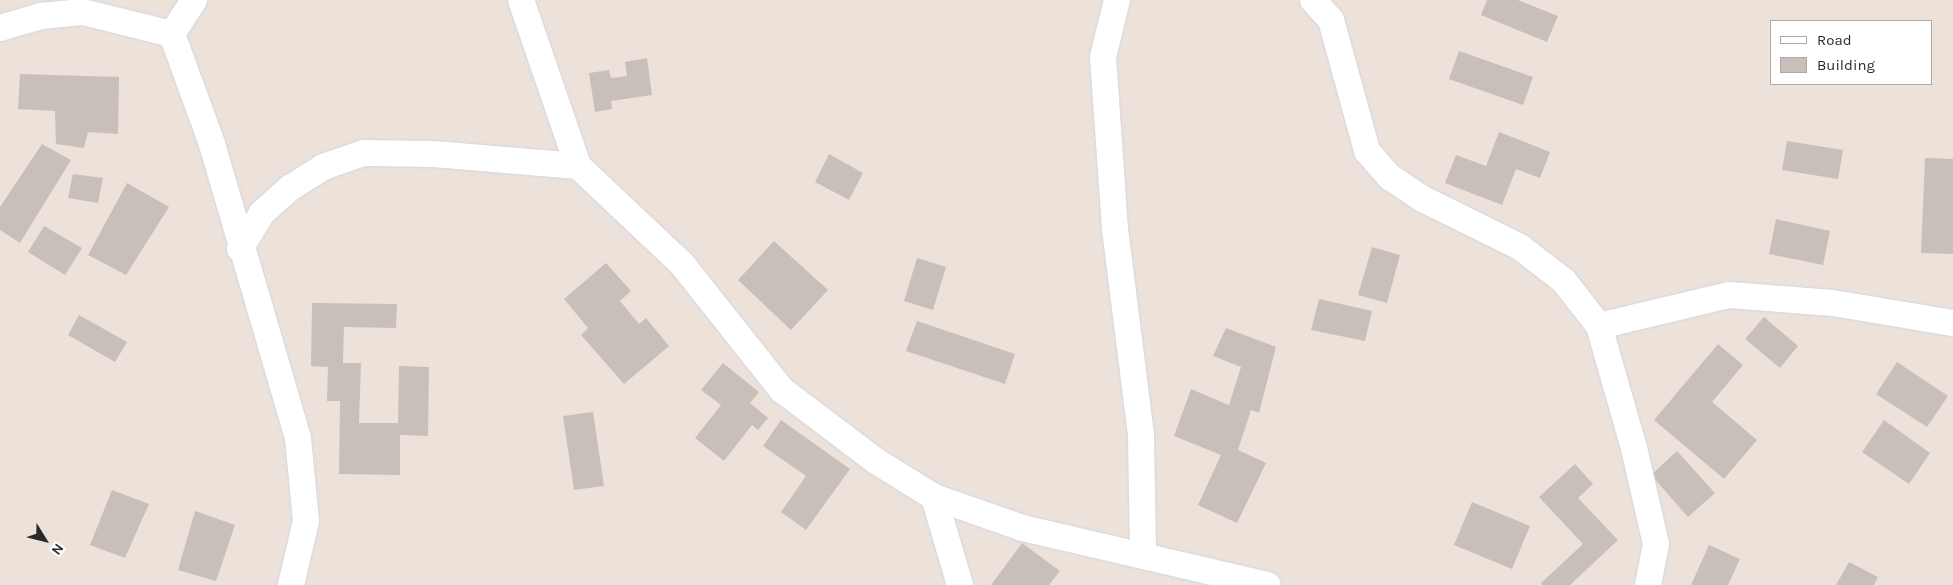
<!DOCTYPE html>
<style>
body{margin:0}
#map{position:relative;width:1953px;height:585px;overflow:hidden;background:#ede2da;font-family:Karla,sans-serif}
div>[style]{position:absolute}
.building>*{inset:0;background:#c8bfba}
.roads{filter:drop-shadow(0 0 1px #cfd6e4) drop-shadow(0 0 1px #cfd6e4)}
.minor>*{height:26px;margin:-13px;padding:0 13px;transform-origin:13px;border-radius:13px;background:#fff}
span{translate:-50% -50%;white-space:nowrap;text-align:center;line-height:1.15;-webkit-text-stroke:4px #fff;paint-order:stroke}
.legend{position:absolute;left:1770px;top:20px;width:162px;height:65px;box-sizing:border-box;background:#fff;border:1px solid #aaa;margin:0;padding:6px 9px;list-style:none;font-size:15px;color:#2a2a2a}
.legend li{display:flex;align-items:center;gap:10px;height:25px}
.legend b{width:25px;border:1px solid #aaa}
.north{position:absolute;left:20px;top:515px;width:50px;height:50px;-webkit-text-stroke:4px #fff;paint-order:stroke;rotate:126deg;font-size:14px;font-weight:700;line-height:20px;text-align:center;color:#2a2a2a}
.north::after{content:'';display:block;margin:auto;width:18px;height:22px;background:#2a2a2a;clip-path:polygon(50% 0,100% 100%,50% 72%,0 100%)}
</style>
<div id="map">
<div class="building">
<i style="clip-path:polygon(1487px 0,1518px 0,1558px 16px,1547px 42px,1481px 15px)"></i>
<i style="clip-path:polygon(1459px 51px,1533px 77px,1523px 105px,1449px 79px)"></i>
<i style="clip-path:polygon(647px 58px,652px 95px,611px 101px,612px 109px,595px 112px,589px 73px,609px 70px,611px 78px,627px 76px,625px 62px)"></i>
<i style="clip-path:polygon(20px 74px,119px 77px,118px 134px,88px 132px,84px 148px,56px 144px,55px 111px,18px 109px)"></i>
<i style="clip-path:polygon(1499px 132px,1550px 152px,1540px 178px,1516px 169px,1502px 205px,1445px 183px,1456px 155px,1486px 166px)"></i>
<i style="clip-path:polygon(1787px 141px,1843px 150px,1838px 179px,1782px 170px)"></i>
<i style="clip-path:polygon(42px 144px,71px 160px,20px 243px,0 230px,0 207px)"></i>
<i style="clip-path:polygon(829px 154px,863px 173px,849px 200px,815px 182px)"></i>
<i style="clip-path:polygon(1925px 158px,1953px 159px,1953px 254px,1921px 253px)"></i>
<i style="clip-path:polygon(73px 174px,103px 178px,98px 203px,68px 198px)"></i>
<i style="clip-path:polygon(127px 183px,169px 207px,126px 275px,88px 255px)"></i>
<i style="clip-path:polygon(1776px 219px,1830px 231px,1823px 265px,1769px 254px)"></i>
<i style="clip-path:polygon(44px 226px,82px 248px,65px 275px,28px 252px)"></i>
<i style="clip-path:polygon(774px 241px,828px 290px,791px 330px,738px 280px)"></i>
<i style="clip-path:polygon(1372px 247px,1400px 255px,1387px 303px,1358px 295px)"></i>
<i style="clip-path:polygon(917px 258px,946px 267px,933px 310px,904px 301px)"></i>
<i style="clip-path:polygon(606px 263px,631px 291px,620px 301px,639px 324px,646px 318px,669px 346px,624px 384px,581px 335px,588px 328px,564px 299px)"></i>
<i style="clip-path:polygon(1319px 299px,1372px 311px,1365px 341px,1311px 330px)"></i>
<i style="clip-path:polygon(312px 303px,397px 304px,396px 328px,344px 327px,343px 363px,361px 363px,359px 423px,398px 423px,399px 366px,429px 367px,428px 436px,400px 435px,400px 475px,339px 474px,340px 401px,327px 401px,328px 367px,311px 366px)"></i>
<i style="clip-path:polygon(79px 315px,127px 342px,115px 362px,68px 335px)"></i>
<i style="clip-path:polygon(1764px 317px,1798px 346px,1780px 368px,1745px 339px)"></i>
<i style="clip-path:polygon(917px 321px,1015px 354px,1005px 384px,906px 351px)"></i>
<i style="clip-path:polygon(1226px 328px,1276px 347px,1259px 413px,1251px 410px,1238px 450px,1266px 463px,1237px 523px,1198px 505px,1221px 455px,1174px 436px,1191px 389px,1229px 405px,1241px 367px,1213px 356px)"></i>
<i style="clip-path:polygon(1718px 344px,1743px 365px,1712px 402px,1757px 440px,1724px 479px,1654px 420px)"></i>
<i style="clip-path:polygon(1897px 362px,1948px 396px,1927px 427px,1876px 394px)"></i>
<i style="clip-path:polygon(723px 363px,759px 392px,750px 403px,768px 418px,758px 430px,752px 425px,724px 461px,695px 438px,721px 405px,701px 390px)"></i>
<i style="clip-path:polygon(593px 412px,604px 486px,574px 490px,563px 416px)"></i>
<i style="clip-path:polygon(781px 420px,850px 469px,806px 530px,781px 512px,806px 476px,763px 446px)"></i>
<i style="clip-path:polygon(1884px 420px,1930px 453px,1909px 484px,1862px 452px)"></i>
<i style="clip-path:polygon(1677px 451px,1715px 493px,1688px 517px,1651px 475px)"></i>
<i style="clip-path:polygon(1575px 464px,1593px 484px,1578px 498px,1618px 540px,1570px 585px,1542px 585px,1541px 583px,1583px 544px,1539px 497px)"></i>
<i style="clip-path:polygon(112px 490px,149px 504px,125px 558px,90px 545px)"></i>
<i style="clip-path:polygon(1472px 502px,1530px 526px,1512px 569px,1454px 545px)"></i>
<i style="clip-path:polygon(195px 511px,235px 525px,216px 581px,178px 570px)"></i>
<i style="clip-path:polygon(1022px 543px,1060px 571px,1049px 585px,991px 585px)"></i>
<i style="clip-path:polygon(1709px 545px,1740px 559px,1728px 585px,1691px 585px)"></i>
<i style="clip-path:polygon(1849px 562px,1878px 577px,1874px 585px,1836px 585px)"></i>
</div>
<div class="roads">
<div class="minor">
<i style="left:194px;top:0;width:40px;rotate:122.9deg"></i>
<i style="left:172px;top:34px;width:117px;rotate:70deg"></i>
<i style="left:212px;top:144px;width:306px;rotate:73.7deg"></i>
<i style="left:298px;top:438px;width:83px;rotate:84.5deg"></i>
<i style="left:306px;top:521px;width:66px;rotate:103.2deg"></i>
<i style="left:521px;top:0;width:176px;rotate:71deg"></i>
<i style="left:1117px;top:0;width:59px;rotate:103.8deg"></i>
<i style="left:1103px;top:57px;width:172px;rotate:86deg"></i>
<i style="left:1115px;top:229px;width:209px;rotate:82.8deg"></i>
<i style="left:1141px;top:436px;width:120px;rotate:89deg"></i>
<i style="left:1313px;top:0;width:27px;rotate:48deg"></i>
<i style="left:1331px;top:20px;width:136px;rotate:74.6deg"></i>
<i style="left:1367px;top:151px;width:35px;rotate:49deg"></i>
<i style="left:1390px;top:177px;width:40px;rotate:34deg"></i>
<i style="left:1423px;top:199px;width:108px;rotate:26.3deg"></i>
<i style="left:1520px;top:247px;width:56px;rotate:37.7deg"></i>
<i style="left:1564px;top:281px;width:57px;rotate:52.1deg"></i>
<i style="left:1599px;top:326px;width:127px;rotate:74deg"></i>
<i style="left:1634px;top:448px;width:98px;rotate:77.1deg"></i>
<i style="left:1656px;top:544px;width:42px;rotate:101deg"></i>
<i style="left:0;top:28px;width:43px;rotate:-16.3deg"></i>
<i style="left:41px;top:16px;width:42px;rotate:-5.4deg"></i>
<i style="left:83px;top:12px;width:92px;rotate:13.9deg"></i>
<i style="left:240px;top:249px;width:42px;rotate:-58.6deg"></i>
<i style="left:262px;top:213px;width:38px;rotate:-42deg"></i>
<i style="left:290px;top:188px;width:39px;rotate:-32deg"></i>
<i style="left:323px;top:167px;width:43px;rotate:-18.9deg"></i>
<i style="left:364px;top:153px;width:70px;rotate:0.8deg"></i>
<i style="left:434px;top:154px;width:144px;rotate:4.8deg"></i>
<i style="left:578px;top:166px;width:143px;rotate:43.3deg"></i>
<i style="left:682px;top:264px;width:161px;rotate:51.6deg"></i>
<i style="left:782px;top:390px;width:118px;rotate:37.1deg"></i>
<i style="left:876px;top:461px;width:68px;rotate:31.8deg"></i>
<i style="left:934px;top:497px;width:94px;rotate:19.2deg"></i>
<i style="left:1023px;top:528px;width:251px;rotate:13.1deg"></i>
<i style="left:1599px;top:326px;width:134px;rotate:-13.4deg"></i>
<i style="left:1729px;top:295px;width:104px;rotate:4.4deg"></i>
<i style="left:1833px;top:303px;width:122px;rotate:9.5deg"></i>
<i style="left:934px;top:497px;width:92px;rotate:73.5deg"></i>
</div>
</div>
<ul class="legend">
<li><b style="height:6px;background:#fff"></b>Road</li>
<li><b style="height:14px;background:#c8bfba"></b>Building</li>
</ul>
<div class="north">N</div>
</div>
